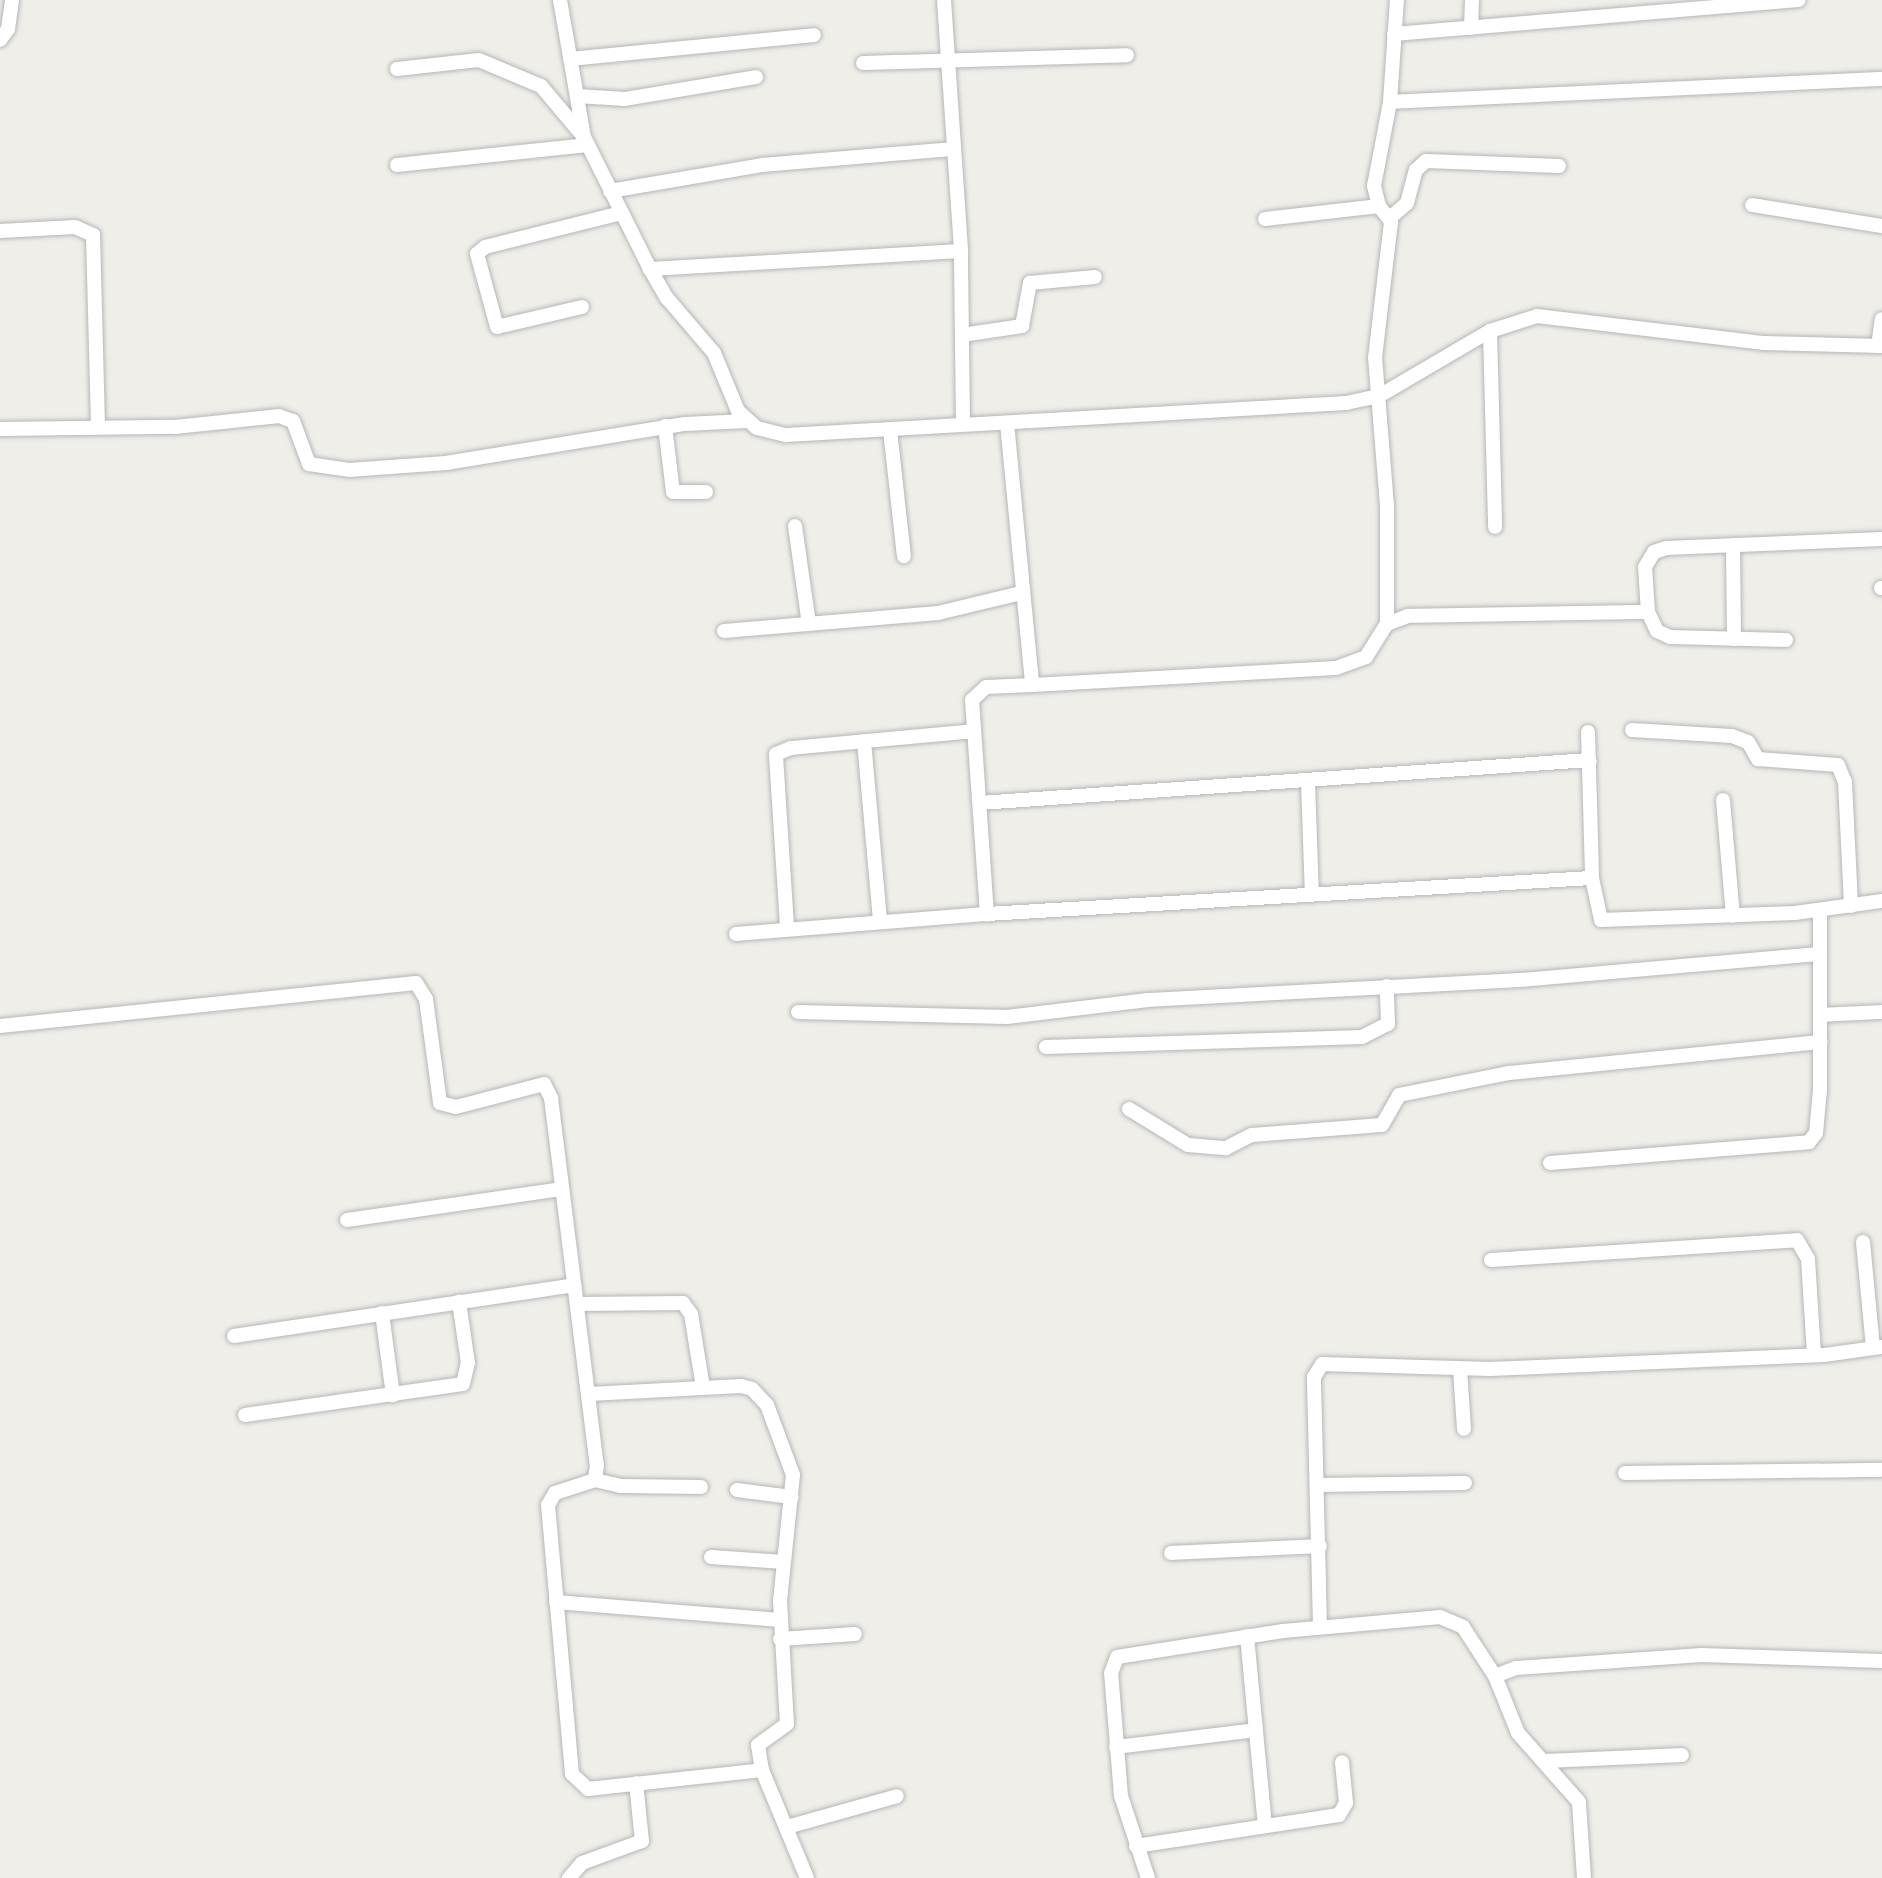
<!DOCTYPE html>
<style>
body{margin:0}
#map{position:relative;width:1882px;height:1878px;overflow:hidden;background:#efeee8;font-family:"PT Sans",sans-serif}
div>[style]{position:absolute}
.roads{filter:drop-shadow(0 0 2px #b5b6ba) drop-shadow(0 0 2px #b5b6ba)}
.street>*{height:14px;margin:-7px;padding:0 7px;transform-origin:7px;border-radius:7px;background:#fff}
span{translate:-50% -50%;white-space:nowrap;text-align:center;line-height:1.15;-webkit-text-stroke:6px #fff;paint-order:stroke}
</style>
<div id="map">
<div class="roads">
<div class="street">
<i style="left:560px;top:0;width:139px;rotate:80.1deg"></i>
<i style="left:944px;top:0;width:252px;rotate:86.1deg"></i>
<i style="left:1471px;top:28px;width:28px;rotate:-88deg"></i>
<i style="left:1394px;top:34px;width:406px;rotate:-4.8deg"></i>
<i style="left:0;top:40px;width:14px;rotate:-54deg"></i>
<i style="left:8px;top:29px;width:29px;rotate:-82deg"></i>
<i style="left:570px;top:59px;width:245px;rotate:-5.6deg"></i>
<i style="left:863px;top:63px;width:264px;rotate:-1.7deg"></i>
<i style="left:397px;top:69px;width:82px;rotate:-6.3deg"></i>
<i style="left:479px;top:60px;width:67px;rotate:22.8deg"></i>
<i style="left:541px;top:86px;width:67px;rotate:49.9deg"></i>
<i style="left:584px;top:137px;width:148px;rotate:63.4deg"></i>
<i style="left:577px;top:96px;width:48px;rotate:3.6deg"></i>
<i style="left:625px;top:99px;width:133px;rotate:-9.5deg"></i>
<i style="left:1390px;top:102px;width:493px;rotate:-2.7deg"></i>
<i style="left:397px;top:165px;width:192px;rotate:-6deg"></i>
<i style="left:610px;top:191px;width:154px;rotate:-9.7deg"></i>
<i style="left:762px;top:165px;width:190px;rotate:-4.8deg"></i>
<i style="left:1752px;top:205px;width:132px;rotate:9.2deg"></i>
<i style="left:1391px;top:217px;width:21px;rotate:-41deg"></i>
<i style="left:1407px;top:203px;width:34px;rotate:-75deg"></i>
<i style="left:1416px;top:170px;width:13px;rotate:-42deg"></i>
<i style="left:1426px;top:161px;width:133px;rotate:2.2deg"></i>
<i style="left:1265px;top:219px;width:115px;rotate:-6.5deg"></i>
<i style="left:0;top:231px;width:75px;rotate:-3.1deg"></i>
<i style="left:75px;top:227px;width:20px;rotate:24deg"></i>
<i style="left:93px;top:235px;width:192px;rotate:88.5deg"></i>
<i style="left:582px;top:307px;width:87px;rotate:166.8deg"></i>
<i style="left:497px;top:327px;width:76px;rotate:-105.3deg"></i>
<i style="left:477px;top:254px;width:11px;rotate:-41deg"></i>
<i style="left:485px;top:247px;width:140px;rotate:-14deg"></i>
<i style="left:1490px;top:331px;width:196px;rotate:88.5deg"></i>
<i style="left:962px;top:335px;width:61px;rotate:-8.5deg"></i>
<i style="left:1022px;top:326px;width:44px;rotate:-79.5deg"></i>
<i style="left:1030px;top:283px;width:65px;rotate:-5.3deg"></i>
<i style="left:1878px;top:346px;width:27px;rotate:-82deg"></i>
<i style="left:1007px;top:423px;width:263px;rotate:84.5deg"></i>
<i style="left:1032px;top:685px;width:304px;rotate:-3.2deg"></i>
<i style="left:1336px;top:668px;width:32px;rotate:-20deg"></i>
<i style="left:1366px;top:657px;width:39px;rotate:-58deg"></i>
<i style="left:1387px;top:624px;width:22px;rotate:-21deg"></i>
<i style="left:1408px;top:616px;width:240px;rotate:-1deg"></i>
<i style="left:1648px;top:612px;width:45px;rotate:-93.8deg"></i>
<i style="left:1645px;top:567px;width:17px;rotate:-59deg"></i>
<i style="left:1654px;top:552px;width:13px;rotate:-18deg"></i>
<i style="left:1666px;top:548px;width:216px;rotate:-2.4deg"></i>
<i style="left:963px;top:424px;width:173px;rotate:-90.7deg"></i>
<i style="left:961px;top:251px;width:312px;rotate:176.7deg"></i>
<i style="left:650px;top:269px;width:34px;rotate:60deg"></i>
<i style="left:667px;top:298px;width:72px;rotate:49.5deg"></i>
<i style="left:714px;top:353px;width:63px;rotate:67.5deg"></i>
<i style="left:738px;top:411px;width:25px;rotate:42deg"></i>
<i style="left:757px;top:428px;width:30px;rotate:14deg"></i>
<i style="left:786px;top:435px;width:561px;rotate:-3.27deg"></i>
<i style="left:1346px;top:403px;width:34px;rotate:-12deg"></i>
<i style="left:1379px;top:396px;width:129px;rotate:-30.4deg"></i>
<i style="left:1490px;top:331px;width:49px;rotate:-17.7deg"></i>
<i style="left:1537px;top:316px;width:229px;rotate:6.8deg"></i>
<i style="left:1764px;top:343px;width:118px;rotate:1.5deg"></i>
<i style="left:665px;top:426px;width:66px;rotate:83.1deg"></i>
<i style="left:673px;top:492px;width:33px"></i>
<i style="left:0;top:429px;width:175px;rotate:-0.7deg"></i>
<i style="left:175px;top:427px;width:105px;rotate:-6deg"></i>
<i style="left:279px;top:416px;width:15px;rotate:20deg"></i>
<i style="left:293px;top:421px;width:46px;rotate:69.6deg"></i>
<i style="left:309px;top:464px;width:40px;rotate:8.5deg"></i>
<i style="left:349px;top:470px;width:97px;rotate:-4.1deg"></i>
<i style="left:446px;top:463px;width:242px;rotate:-9.3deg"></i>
<i style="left:685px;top:424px;width:62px;rotate:-2.8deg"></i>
<i style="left:890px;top:430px;width:127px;rotate:83.7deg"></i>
<i style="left:795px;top:526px;width:99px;rotate:81.9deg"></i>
<i style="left:1733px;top:545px;width:94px;rotate:89.4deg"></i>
<i style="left:1881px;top:588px;width:1px"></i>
<i style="left:1648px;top:612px;width:21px;rotate:65deg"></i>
<i style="left:1657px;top:631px;width:14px;rotate:25deg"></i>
<i style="left:1670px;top:637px;width:116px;rotate:1.5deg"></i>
<i style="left:1387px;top:624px;width:118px;rotate:-90deg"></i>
<i style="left:1387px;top:506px;width:148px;rotate:-94.6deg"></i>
<i style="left:1375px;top:358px;width:138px;rotate:-83.3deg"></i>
<i style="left:1391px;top:221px;width:19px;rotate:-129deg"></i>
<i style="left:1379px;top:206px;width:21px;rotate:-104deg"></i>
<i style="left:1374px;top:186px;width:86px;rotate:-79.2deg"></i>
<i style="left:1390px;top:102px;width:102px;rotate:-86.1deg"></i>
<i style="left:724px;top:631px;width:215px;rotate:-4.8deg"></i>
<i style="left:938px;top:613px;width:85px;rotate:-13.5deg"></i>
<i style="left:1032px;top:685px;width:46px;rotate:177.5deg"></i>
<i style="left:986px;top:687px;width:19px;rotate:137deg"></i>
<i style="left:972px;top:700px;width:215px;rotate:86deg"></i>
<i style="left:987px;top:914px;width:606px;rotate:-3.41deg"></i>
<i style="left:1632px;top:730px;width:100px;rotate:3.4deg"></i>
<i style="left:1732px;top:736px;width:17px;rotate:21deg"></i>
<i style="left:1748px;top:742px;width:20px;rotate:60deg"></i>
<i style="left:1758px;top:759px;width:80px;rotate:4.3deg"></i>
<i style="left:1838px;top:765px;width:18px;rotate:68deg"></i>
<i style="left:1845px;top:782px;width:124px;rotate:87.2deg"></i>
<i style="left:1588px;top:732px;width:146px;rotate:88.4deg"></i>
<i style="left:1592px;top:878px;width:43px;rotate:77.9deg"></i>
<i style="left:1601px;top:920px;width:194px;rotate:-2.1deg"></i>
<i style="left:1795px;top:913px;width:88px;rotate:-7.9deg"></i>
<i style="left:864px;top:741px;width:181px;rotate:84.9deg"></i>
<i style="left:1308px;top:782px;width:112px;rotate:88deg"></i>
<i style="left:1723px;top:800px;width:116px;rotate:85.1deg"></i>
<i style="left:980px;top:803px;width:611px;rotate:-4.04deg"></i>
<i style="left:787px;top:926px;width:172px;rotate:-93.7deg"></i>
<i style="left:776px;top:754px;width:16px;rotate:-22deg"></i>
<i style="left:791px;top:748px;width:183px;rotate:-5.3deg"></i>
<i style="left:736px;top:934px;width:252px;rotate:-4.6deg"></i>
<i style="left:798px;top:1012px;width:209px;rotate:1.4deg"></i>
<i style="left:1007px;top:1017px;width:142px;rotate:-6.9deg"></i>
<i style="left:1148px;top:1000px;width:374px;rotate:-3.1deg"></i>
<i style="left:1521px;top:980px;width:300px;rotate:-5deg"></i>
<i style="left:1820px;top:1015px;width:62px;rotate:-2.8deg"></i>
<i style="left:0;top:1026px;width:418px;rotate:-5.9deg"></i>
<i style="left:416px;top:983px;width:19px;rotate:58deg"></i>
<i style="left:426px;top:999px;width:105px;rotate:82.3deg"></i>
<i style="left:440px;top:1103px;width:16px;rotate:14deg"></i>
<i style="left:456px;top:1107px;width:91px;rotate:-14.6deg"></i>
<i style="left:544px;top:1084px;width:16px;rotate:63deg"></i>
<i style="left:551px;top:1098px;width:370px;rotate:82.9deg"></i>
<i style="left:597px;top:1465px;width:15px;rotate:98deg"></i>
<i style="left:595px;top:1480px;width:42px;rotate:162deg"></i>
<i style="left:555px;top:1493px;width:14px;rotate:120deg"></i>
<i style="left:548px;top:1505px;width:270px;rotate:84.9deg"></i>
<i style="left:572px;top:1774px;width:22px;rotate:43deg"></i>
<i style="left:588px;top:1789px;width:175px;rotate:-6.2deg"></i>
<i style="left:762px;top:1770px;width:117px;rotate:67.4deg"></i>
<i style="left:1046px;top:1047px;width:316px;rotate:-1.8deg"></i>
<i style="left:1362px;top:1037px;width:29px;rotate:-27deg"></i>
<i style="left:1388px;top:1024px;width:38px;rotate:-92deg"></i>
<i style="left:1129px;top:1109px;width:69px;rotate:31.4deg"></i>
<i style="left:1188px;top:1145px;width:38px;rotate:5deg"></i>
<i style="left:1226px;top:1148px;width:29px;rotate:-27deg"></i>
<i style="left:1252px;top:1135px;width:130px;rotate:-4.4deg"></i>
<i style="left:1382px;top:1125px;width:34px;rotate:-60deg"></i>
<i style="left:1399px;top:1095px;width:112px;rotate:-11.3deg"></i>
<i style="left:1509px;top:1073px;width:313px;rotate:-5.7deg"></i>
<i style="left:1550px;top:1163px;width:260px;rotate:-4.6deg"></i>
<i style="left:1809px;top:1142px;width:11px;rotate:-52deg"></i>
<i style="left:1816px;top:1133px;width:43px;rotate:-84.7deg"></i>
<i style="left:1820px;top:1090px;width:180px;rotate:-90deg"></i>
<i style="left:347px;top:1220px;width:216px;rotate:-8.2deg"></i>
<i style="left:1863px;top:1242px;width:106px;rotate:84.6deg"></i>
<i style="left:1491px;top:1260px;width:307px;rotate:-3.7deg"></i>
<i style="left:1797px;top:1240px;width:22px;rotate:60deg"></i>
<i style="left:1808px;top:1259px;width:96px;rotate:86.4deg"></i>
<i style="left:577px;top:1304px;width:106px;rotate:-0.5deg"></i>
<i style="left:683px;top:1303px;width:14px;rotate:54deg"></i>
<i style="left:691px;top:1314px;width:74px;rotate:80.7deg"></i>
<i style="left:382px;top:1313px;width:83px;rotate:82.4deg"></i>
<i style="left:234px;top:1336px;width:344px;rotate:-8.5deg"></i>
<i style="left:1460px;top:1369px;width:60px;rotate:86.2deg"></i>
<i style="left:589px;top:1394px;width:152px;rotate:-3deg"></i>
<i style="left:741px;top:1386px;width:11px;rotate:15deg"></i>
<i style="left:752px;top:1389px;width:22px;rotate:47deg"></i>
<i style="left:767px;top:1405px;width:75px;rotate:69.6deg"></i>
<i style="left:793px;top:1475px;width:126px;rotate:95.9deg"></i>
<i style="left:780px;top:1600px;width:124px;rotate:86.8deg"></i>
<i style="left:787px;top:1724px;width:36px;rotate:144deg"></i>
<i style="left:758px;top:1745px;width:25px;rotate:81deg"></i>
<i style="left:245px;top:1415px;width:220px;rotate:-8.1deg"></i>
<i style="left:463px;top:1384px;width:22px;rotate:-77deg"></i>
<i style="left:468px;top:1363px;width:62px;rotate:-98.4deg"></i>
<i style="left:1625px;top:1473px;width:257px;rotate:-0.7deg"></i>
<i style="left:595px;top:1480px;width:27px;rotate:13deg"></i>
<i style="left:621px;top:1486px;width:80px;rotate:0.7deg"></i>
<i style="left:1317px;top:1485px;width:148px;rotate:-0.8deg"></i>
<i style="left:737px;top:1490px;width:55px;rotate:7.3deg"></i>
<i style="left:1171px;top:1553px;width:149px;rotate:-2.7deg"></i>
<i style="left:711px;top:1557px;width:73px;rotate:3.9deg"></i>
<i style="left:556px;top:1602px;width:225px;rotate:4.6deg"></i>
<i style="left:1320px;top:1627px;width:250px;rotate:-91.4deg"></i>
<i style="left:1314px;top:1377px;width:15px;rotate:-58deg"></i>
<i style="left:1322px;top:1364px;width:168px;rotate:1.7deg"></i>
<i style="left:1490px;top:1369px;width:334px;rotate:-2.4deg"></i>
<i style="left:1824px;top:1355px;width:59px;rotate:-7.9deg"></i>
<i style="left:1247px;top:1636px;width:190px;rotate:84.6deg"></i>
<i style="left:780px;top:1639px;width:75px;rotate:-3.8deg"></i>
<i style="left:1116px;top:1747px;width:141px;rotate:-6.9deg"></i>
<i style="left:1547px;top:1761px;width:135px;rotate:-2.5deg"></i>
<i style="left:787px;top:1827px;width:114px;rotate:-15.7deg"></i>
<i style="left:1136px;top:1846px;width:205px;rotate:-8.7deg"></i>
<i style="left:1339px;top:1815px;width:14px;rotate:-60deg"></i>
<i style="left:1346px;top:1803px;width:41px;rotate:-95.6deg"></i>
<i style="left:569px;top:1878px;width:20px;rotate:-49deg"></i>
<i style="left:582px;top:1863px;width:64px;rotate:-20.1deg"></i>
<i style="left:642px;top:1841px;width:58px;rotate:-95.9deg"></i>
<i style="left:1148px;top:1878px;width:86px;rotate:-108.2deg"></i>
<i style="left:1121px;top:1796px;width:123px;rotate:-94.6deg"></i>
<i style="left:1111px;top:1673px;width:17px;rotate:-69deg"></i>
<i style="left:1117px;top:1657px;width:168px;rotate:-8.9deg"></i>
<i style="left:1283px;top:1631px;width:158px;rotate:-5.1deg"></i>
<i style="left:1440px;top:1617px;width:25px;rotate:23deg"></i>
<i style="left:1463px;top:1627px;width:59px;rotate:56.9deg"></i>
<i style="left:1584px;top:1878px;width:76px;rotate:-93.8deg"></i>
<i style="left:1579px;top:1802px;width:92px;rotate:-131.5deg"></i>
<i style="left:1518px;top:1733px;width:61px;rotate:-112deg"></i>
<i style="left:1495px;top:1676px;width:22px;rotate:-21deg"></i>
<i style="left:1516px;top:1668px;width:186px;rotate:-4deg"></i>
<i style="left:1702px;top:1655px;width:180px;rotate:1.9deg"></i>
</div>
</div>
</div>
